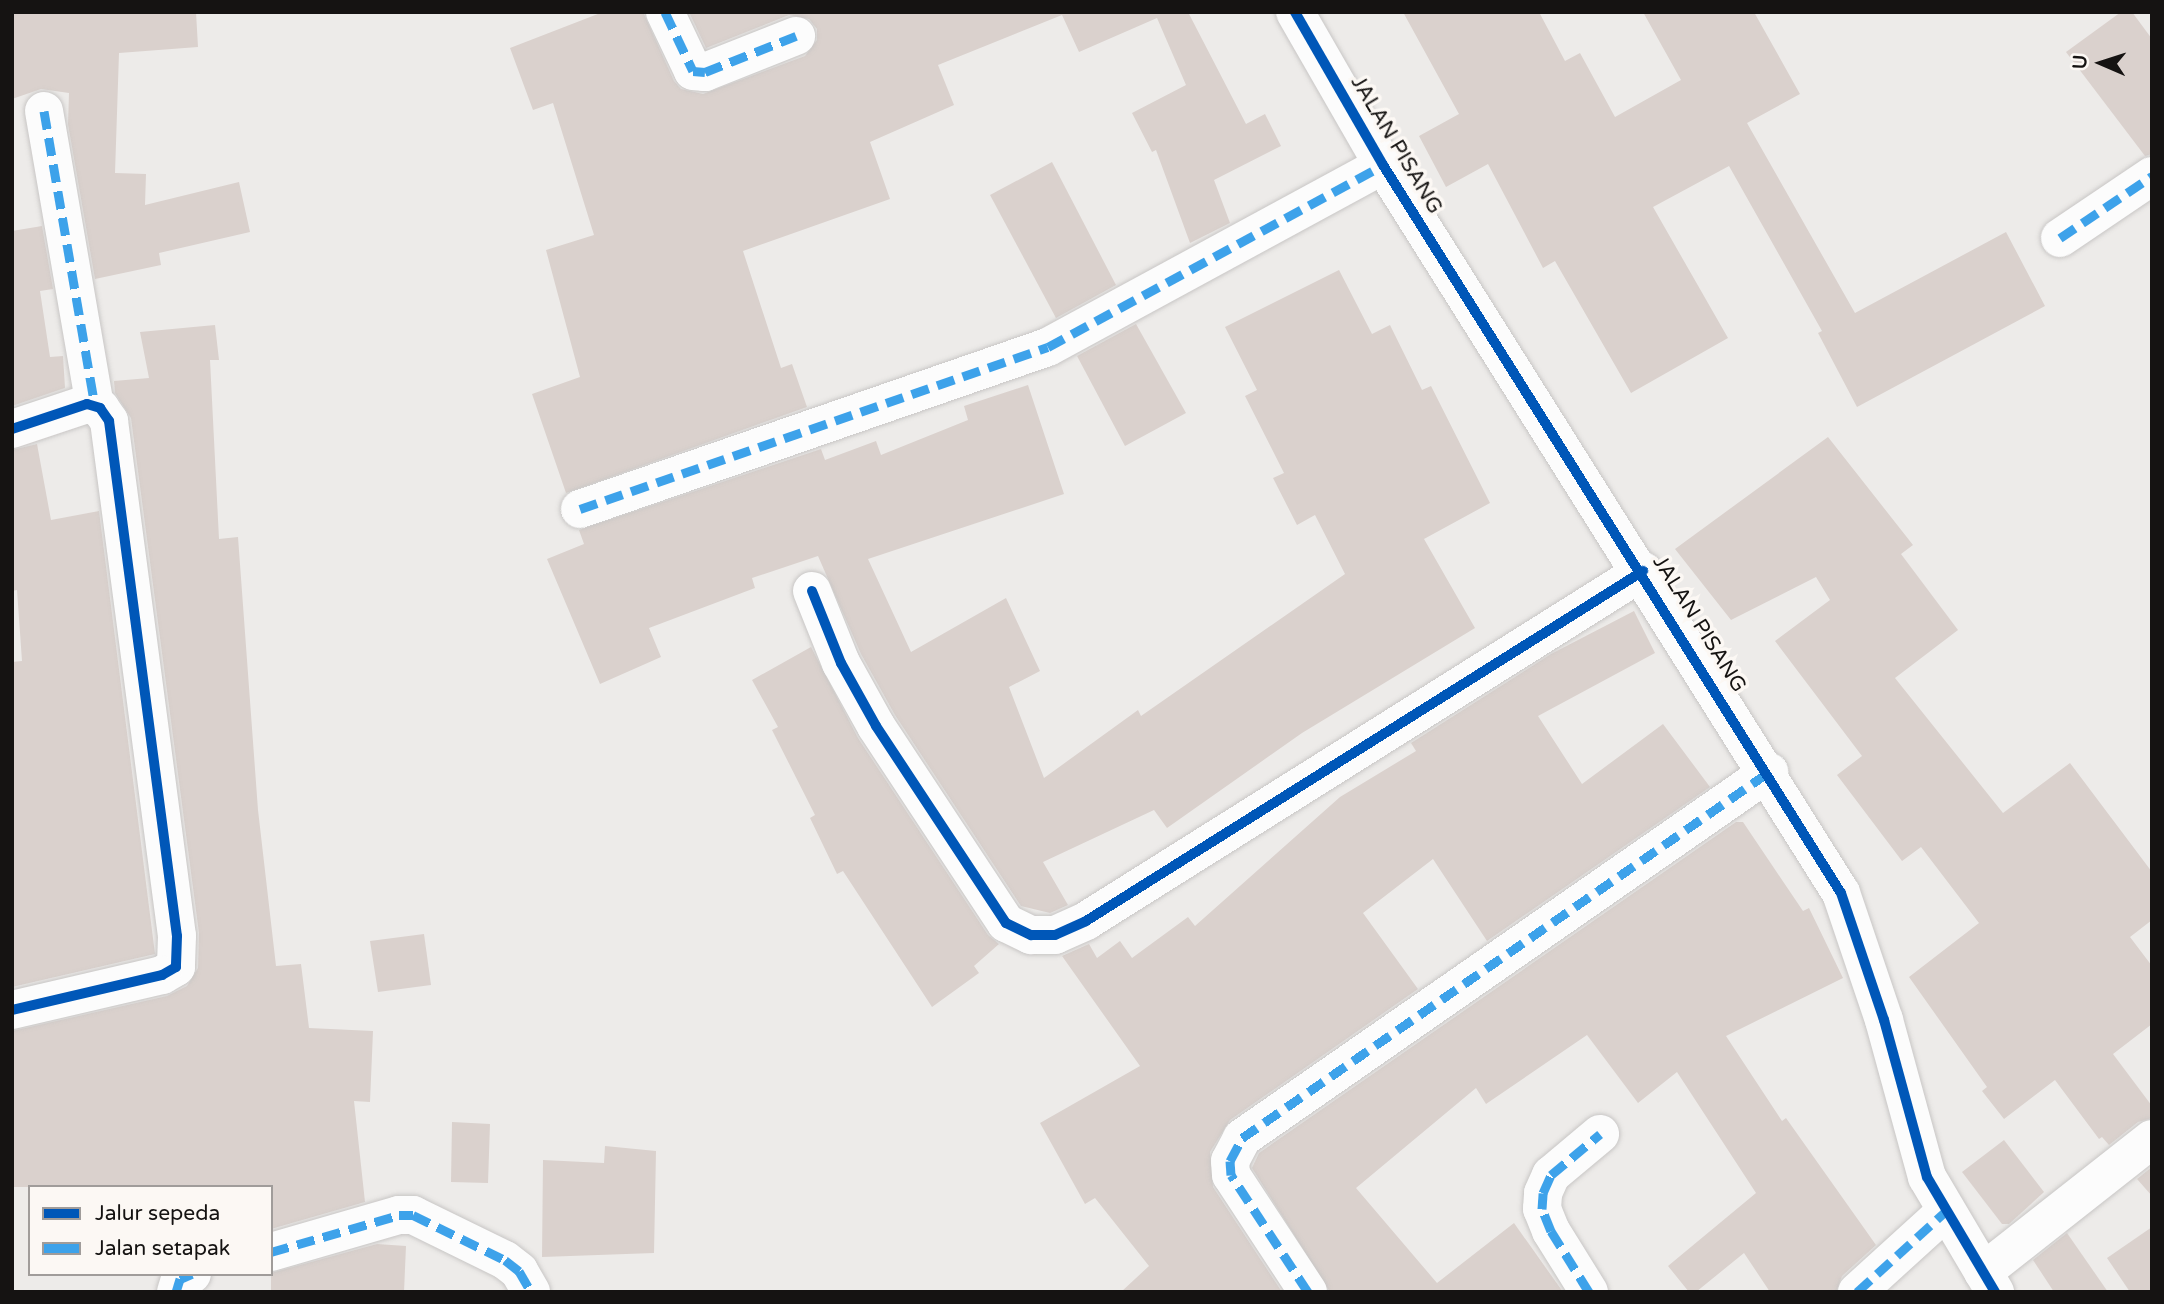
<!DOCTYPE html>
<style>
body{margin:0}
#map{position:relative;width:2164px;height:1304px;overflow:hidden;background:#edebe9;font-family:"Varela Round",sans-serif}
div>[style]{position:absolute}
.building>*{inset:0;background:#dad1cd}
.roads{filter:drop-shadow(0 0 2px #c8c6c5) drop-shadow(0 0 2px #c8c6c5)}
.minor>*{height:38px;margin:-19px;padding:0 19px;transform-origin:19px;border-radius:19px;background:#fcfcfc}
.quiet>*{height:9px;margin-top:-4.5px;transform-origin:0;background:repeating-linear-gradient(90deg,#3da2ea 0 18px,transparent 0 27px)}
.cycleway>*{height:10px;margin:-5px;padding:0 5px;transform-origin:5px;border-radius:5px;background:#0057b8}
span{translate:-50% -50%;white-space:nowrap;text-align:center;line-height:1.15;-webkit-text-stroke:7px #fcf8f4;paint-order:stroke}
.street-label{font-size:21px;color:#151312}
.frame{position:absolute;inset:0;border:14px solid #151312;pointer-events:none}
.legend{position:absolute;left:28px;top:1185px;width:245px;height:91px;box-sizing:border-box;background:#fcf8f4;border:2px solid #a09c9a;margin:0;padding:9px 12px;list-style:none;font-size:21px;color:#151312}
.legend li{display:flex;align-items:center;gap:14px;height:35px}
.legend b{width:35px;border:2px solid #a09c9a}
.north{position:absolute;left:2066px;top:28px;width:70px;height:70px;-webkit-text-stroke:5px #fcf8f4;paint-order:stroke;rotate:273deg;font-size:19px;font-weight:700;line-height:28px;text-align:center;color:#151312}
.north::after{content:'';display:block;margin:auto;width:24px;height:32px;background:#151312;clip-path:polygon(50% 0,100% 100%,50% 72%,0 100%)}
</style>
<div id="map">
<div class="building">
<i style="clip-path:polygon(12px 12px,196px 12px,198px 47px,119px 53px,115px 173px,146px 174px,145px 205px,239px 182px,250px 232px,159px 253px,161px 265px,95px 279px,68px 124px,69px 93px,41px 89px,12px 99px)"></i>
<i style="clip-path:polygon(603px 12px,643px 12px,674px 81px,681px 89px,703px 94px,805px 56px,817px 40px,817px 29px,809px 19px,789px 15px,706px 48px,689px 12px,1188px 12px,1246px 124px,1265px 114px,1281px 146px,1214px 180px,1230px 223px,1190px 243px,1156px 150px,1152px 152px,1132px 113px,1186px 85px,1157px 18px,1079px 52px,1062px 15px,938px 65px,954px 105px,870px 142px,890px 199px,743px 251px,781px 368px,792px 364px,807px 407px,566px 493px,532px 394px,580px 377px,546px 250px,594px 235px,553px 103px,533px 110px,510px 48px)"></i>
<i style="clip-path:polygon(1403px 12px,1539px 12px,1565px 61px,1580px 53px,1615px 117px,1681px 80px,1643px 12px,1754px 12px,1800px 94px,1747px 123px,1855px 313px,2006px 232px,2045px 306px,1857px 407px,1818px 333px,1822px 331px,1729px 166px,1653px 207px,1728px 338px,1631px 393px,1555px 261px,1543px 268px,1488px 164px,1446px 187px,1419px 136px,1459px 114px)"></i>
<i style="clip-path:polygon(2121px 12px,2132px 12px,2152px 39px,2152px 154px,2145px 156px,2066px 52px)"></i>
<i style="clip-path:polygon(1052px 162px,1116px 285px,1056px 318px,990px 195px)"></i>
<i style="clip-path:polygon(42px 226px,53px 289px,40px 291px,50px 357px,63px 356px,65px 388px,12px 406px,12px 231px)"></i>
<i style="clip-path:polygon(1339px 270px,1372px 334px,1390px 325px,1422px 390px,1431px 386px,1490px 503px,1424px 539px,1475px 628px,1302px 733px,1167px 828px,1154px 810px,1043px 862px,1068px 905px,1050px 913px,1021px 906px,895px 715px,861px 654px,818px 556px,752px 578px,755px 588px,649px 628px,661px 657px,600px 684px,547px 559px,584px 544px,579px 530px,821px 449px,825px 460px,876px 441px,881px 455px,968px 420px,964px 406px,1028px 385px,1064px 494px,868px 559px,911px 652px,1006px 598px,1040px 671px,1009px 687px,1044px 778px,1138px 710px,1141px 716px,1345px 574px,1315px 515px,1297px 525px,1273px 478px,1284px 473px,1245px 396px,1257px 390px,1225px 327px)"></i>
<i style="clip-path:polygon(1136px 324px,1186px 413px,1125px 446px,1077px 356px)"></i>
<i style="clip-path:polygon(215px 325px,219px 360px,210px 360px,219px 539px,238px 537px,258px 810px,276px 966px,301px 964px,309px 1028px,373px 1031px,370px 1102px,354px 1101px,365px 1202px,271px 1229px,271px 1187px,12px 1187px,12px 1031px,167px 996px,187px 986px,198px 968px,199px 933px,131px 418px,115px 393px,114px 381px,149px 378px,140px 332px)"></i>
<i style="clip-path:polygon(1828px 437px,1913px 545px,1901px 554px,1958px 630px,1895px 678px,2003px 813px,2070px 763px,2152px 872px,2152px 920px,2130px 937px,2152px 966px,2152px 1024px,2113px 1054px,2152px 1106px,2152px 1118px,2138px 1122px,2109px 1145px,2102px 1137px,2099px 1139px,2055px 1080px,2004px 1119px,1982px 1091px,1987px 1087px,1909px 977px,1979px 923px,1921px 847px,1902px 861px,1837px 775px,1862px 756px,1775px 641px,1830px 600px,1816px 577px,1731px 620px,1675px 549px)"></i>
<i style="clip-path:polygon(37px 444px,51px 520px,99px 511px,155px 954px,12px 987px,12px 662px,22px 661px,17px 590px,12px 591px,12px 450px)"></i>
<i style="clip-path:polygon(1634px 611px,1655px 653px,1538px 716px,1582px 784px,1663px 724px,1710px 787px,1487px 941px,1433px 859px,1363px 913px,1418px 989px,1230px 1120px,1210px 1152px,1213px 1187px,1282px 1292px,1121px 1292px,1149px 1266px,1095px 1198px,1085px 1204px,1040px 1123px,1140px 1066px,1062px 956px,1089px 944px,1097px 958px,1120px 941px,1132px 958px,1188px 917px,1195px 926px,1340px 797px,1416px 751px,1411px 743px,1551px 654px)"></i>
<i style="clip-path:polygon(811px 647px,858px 738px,988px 935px,999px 944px,974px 966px,979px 973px,932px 1007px,843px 871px,837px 874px,810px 818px,815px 815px,772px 730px,778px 727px,752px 680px)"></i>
<i style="clip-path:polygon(1736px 822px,1743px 822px,1803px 911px,1809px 908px,1843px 978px,1726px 1036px,1782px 1121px,1786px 1118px,1876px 1245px,1842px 1276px,1836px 1292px,1770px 1292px,1744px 1253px,1696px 1292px,1689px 1292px,1668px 1266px,1756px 1193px,1677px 1072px,1638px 1103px,1587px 1035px,1486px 1104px,1476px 1088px,1356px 1188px,1437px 1283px,1514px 1223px,1563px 1292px,1330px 1292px,1252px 1168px,1259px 1153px)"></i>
<i style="clip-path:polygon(424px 934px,431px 985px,378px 992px,370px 941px)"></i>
<i style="clip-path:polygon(452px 1122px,490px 1124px,488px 1183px,451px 1182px)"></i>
<i style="clip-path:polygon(2004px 1140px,2044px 1192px,2009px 1224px,2002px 1224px,1962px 1172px)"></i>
<i style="clip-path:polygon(605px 1146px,656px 1151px,654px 1253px,542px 1257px,543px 1160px,604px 1163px)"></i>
<i style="clip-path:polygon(2152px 1167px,2152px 1196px,2137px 1179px)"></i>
<i style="clip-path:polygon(2152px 1227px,2152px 1292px,2130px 1292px,2107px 1258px)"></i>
<i style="clip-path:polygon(2067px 1233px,2108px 1292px,2054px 1292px,2033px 1260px)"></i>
<i style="clip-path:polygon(377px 1244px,406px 1246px,404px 1292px,271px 1292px,271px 1273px)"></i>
</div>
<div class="roads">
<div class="minor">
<i style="left:665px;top:12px;width:65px;rotate:64.6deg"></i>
<i style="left:693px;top:71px;width:12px;rotate:5deg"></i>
<i style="left:705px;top:72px;width:98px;rotate:-21.6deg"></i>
<i style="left:1295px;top:12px;width:177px;rotate:60.1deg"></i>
<i style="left:1383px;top:165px;width:860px;rotate:57.83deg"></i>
<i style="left:1841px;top:893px;width:134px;rotate:71.3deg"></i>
<i style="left:1884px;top:1020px;width:163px;rotate:74.7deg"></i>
<i style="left:1927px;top:1177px;width:134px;rotate:59.4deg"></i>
<i style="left:44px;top:111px;width:298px;rotate:80.2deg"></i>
<i style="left:2060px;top:238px;width:111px;rotate:-34deg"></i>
<i style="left:12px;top:429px;width:79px;rotate:-18.4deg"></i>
<i style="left:87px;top:404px;width:14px;rotate:17deg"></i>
<i style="left:100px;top:408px;width:16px;rotate:55deg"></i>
<i style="left:109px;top:421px;width:519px;rotate:82.48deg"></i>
<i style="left:177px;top:936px;width:31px;rotate:92deg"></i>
<i style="left:176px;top:967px;width:16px;rotate:150deg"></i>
<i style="left:162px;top:975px;width:154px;rotate:166.9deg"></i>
<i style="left:580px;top:509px;width:495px;rotate:-19.1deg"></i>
<i style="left:1048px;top:347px;width:381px;rotate:-28.5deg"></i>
<i style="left:812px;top:591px;width:78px;rotate:68.1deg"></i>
<i style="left:841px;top:663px;width:72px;rotate:60.9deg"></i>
<i style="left:876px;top:726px;width:236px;rotate:56.6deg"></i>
<i style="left:1006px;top:923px;width:28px;rotate:26deg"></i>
<i style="left:1031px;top:935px;width:24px"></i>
<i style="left:1055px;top:935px;width:34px;rotate:-24deg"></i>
<i style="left:1086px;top:921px;width:658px;rotate:-32.14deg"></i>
<i style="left:271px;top:1252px;width:133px;rotate:-16.1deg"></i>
<i style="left:399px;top:1215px;width:14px"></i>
<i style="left:413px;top:1215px;width:102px;rotate:26.1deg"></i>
<i style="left:505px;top:1260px;width:18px;rotate:38deg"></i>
<i style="left:519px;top:1271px;width:24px;rotate:60deg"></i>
<i style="left:1983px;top:1272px;width:215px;rotate:-38.2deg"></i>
<i style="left:176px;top:1292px;width:14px;rotate:-73deg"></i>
<i style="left:180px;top:1279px;width:13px;rotate:-23deg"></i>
<i style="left:1308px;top:1292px;width:140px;rotate:-123.3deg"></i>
<i style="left:1231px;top:1175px;width:14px;rotate:-94deg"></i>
<i style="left:1230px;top:1161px;width:26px;rotate:-62deg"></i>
<i style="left:1242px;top:1138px;width:642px;rotate:-34.78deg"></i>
<i style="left:1589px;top:1292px;width:72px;rotate:-121.9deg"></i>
<i style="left:1551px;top:1231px;width:24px;rotate:-112deg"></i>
<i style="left:1542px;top:1209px;width:16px;rotate:-86deg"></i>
<i style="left:1543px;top:1193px;width:20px;rotate:-66deg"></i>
<i style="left:1551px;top:1175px;width:64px;rotate:-39.9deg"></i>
<i style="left:1857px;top:1292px;width:120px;rotate:-42.3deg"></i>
</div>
</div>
<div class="quiet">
<i style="left:665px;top:12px;width:65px;rotate:64.6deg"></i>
<i style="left:693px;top:71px;width:12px;rotate:5deg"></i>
<i style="left:705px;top:72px;width:98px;rotate:-21.6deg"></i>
<i style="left:44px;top:111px;width:298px;rotate:80.2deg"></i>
<i style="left:2060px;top:238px;width:111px;rotate:-34deg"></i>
<i style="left:580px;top:509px;width:495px;rotate:-19.1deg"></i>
<i style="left:1048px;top:347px;width:381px;rotate:-28.5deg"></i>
<i style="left:271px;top:1252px;width:133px;rotate:-16.1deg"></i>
<i style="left:399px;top:1215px;width:14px"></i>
<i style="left:413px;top:1215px;width:102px;rotate:26.1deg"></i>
<i style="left:505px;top:1260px;width:18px;rotate:38deg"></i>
<i style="left:519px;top:1271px;width:24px;rotate:60deg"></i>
<i style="left:176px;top:1292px;width:14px;rotate:-73deg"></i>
<i style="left:180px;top:1279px;width:13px;rotate:-23deg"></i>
<i style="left:1308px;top:1292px;width:140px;rotate:-123.3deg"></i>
<i style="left:1231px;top:1175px;width:14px;rotate:-94deg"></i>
<i style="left:1230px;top:1161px;width:26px;rotate:-62deg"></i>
<i style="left:1242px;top:1138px;width:642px;rotate:-34.78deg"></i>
<i style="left:1589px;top:1292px;width:72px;rotate:-121.9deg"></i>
<i style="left:1551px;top:1231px;width:24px;rotate:-112deg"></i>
<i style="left:1542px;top:1209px;width:16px;rotate:-86deg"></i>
<i style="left:1543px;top:1193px;width:20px;rotate:-66deg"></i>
<i style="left:1551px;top:1175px;width:64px;rotate:-39.9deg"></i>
<i style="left:1857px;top:1292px;width:120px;rotate:-42.3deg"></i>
</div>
<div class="cycleway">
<i style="left:1295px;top:12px;width:177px;rotate:60.1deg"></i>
<i style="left:1383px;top:165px;width:860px;rotate:57.83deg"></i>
<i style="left:1841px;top:893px;width:134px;rotate:71.3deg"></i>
<i style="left:1884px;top:1020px;width:163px;rotate:74.7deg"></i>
<i style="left:1927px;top:1177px;width:134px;rotate:59.4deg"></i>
<i style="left:12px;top:429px;width:79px;rotate:-18.4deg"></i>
<i style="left:87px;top:404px;width:14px;rotate:17deg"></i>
<i style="left:100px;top:408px;width:16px;rotate:55deg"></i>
<i style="left:109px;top:421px;width:519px;rotate:82.48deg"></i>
<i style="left:177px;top:936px;width:31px;rotate:92deg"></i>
<i style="left:176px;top:967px;width:16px;rotate:150deg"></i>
<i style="left:162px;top:975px;width:154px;rotate:166.9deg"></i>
<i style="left:812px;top:591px;width:78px;rotate:68.1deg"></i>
<i style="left:841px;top:663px;width:72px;rotate:60.9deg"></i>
<i style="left:876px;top:726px;width:236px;rotate:56.6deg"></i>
<i style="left:1006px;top:923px;width:28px;rotate:26deg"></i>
<i style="left:1031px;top:935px;width:24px"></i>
<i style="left:1055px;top:935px;width:34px;rotate:-24deg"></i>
<i style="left:1086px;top:921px;width:658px;rotate:-32.14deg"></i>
</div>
<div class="street-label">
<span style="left:1396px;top:145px;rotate:59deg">JALAN PISANG</span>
<span style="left:1699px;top:624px;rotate:58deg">JALAN PISANG</span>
</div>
<div class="frame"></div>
<ul class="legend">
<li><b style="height:9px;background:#0057b8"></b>Jalur sepeda</li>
<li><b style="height:9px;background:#3da2ea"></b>Jalan setapak</li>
</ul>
<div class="north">U</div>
</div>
